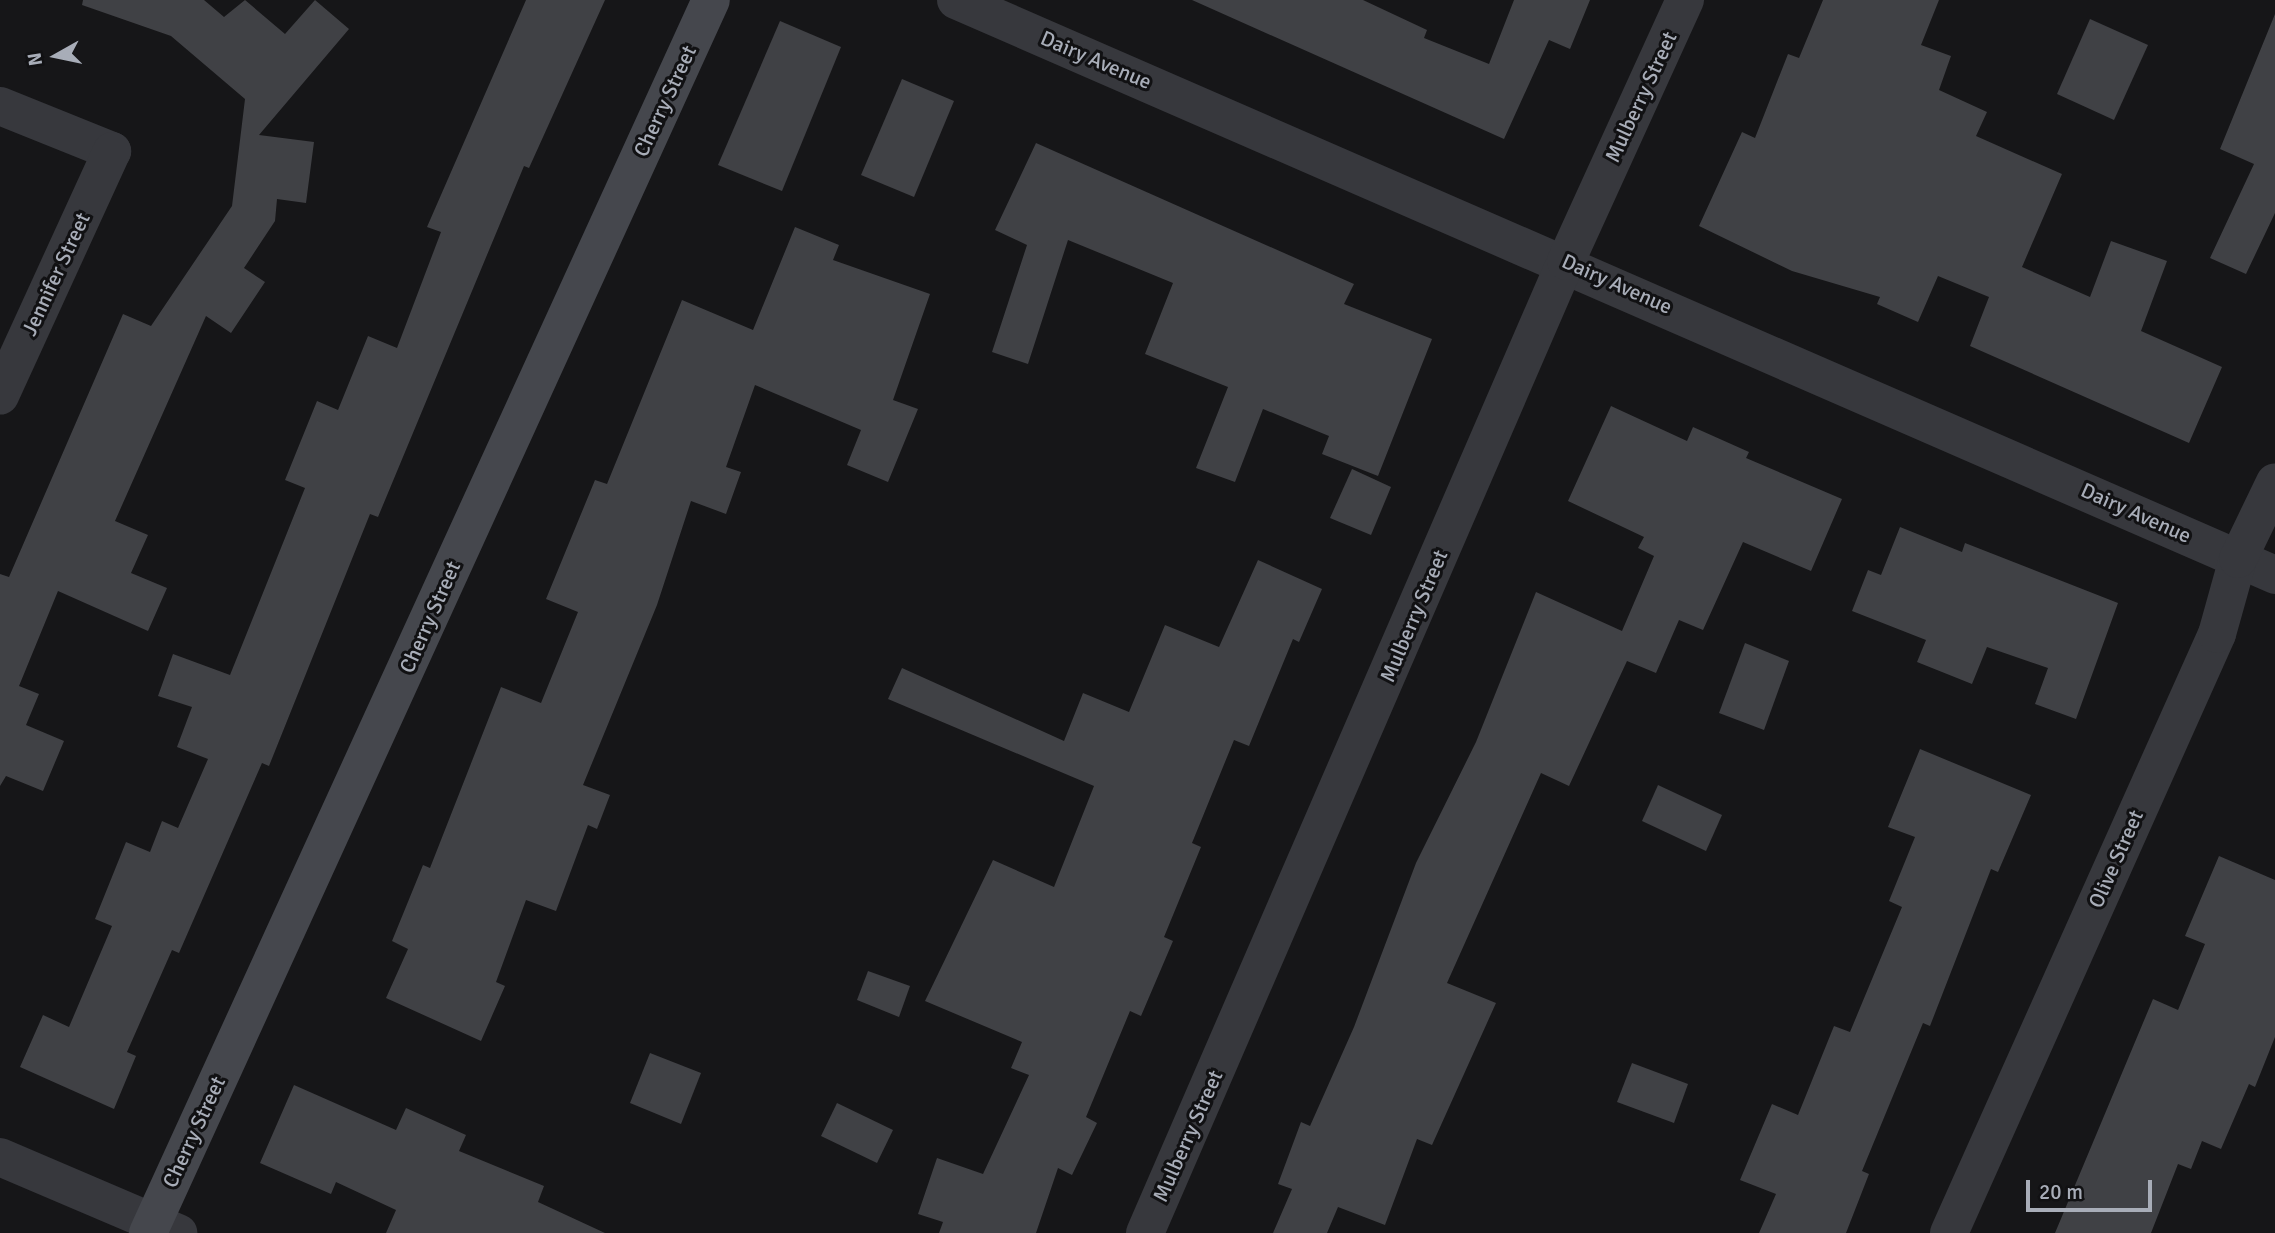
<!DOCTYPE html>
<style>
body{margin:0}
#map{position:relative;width:2275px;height:1233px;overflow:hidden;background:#161618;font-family:Signika,sans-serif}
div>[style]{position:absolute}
.building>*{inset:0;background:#404145}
.street>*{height:38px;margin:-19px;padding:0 19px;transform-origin:19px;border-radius:19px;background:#37383d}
.secondary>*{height:38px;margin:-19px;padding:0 19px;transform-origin:19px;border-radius:19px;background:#45474d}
span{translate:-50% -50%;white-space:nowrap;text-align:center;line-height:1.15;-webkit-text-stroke:6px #111113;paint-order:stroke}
.street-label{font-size:21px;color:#a8adb8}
.north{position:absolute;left:21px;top:21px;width:70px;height:70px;-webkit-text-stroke:5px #111113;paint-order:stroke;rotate:261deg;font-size:19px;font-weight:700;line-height:28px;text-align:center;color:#a8adb8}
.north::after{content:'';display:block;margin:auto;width:24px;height:32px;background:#a8adb8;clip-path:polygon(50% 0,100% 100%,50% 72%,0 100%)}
.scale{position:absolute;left:2026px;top:1180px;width:126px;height:32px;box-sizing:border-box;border:4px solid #a8adb8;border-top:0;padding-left:9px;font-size:21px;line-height:24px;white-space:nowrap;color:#a8adb8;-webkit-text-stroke:5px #111113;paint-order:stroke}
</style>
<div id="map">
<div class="building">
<i style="clip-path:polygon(83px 0,204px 0,224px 17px,245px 0,285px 34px,315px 0,349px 29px,259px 135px,314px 142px,306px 203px,277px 199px,275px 221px,244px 268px,265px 282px,231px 333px,206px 316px,115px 521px,148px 535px,131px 573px,167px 588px,148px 631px,58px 591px,19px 686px,39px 694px,26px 725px,64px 741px,43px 791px,6px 776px,0 786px,0 574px,9px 577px,123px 314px,151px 326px,232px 206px,245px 99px,171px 36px,82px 5px)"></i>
<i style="clip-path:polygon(526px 0,605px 0,529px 168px,524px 166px,378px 517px,370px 514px,269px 766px,262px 763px,179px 953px,172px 950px,127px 1052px,136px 1056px,114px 1109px,20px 1067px,43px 1015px,69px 1027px,112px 926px,95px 919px,126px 842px,150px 852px,162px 821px,178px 828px,208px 759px,177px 747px,192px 707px,158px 696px,173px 654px,230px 675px,305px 488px,285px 480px,317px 401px,338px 410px,368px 336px,397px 348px,441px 232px,427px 227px)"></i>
<i style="clip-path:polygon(1192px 0,1363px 0,1427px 30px,1424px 38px,1489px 64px,1514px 0,1590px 0,1570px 49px,1549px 40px,1504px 139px)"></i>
<i style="clip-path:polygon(1823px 0,1939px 0,1921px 45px,1951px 56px,1939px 90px,1987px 112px,1976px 136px,2062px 174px,2022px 267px,2090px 297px,2111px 241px,2167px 261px,2141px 331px,2222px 367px,2189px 443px,1970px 346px,1989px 297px,1938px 276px,1918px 322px,1877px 304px,1880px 297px,1792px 271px,1699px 226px,1742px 132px,1755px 138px,1788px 54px,1799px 58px)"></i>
<i style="clip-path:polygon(2275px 14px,2275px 213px,2246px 274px,2210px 258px,2254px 164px,2220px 149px)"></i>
<i style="clip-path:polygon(2090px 19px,2148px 45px,2114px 120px,2057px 94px)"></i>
<i style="clip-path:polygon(780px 21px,841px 47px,782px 191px,718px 165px)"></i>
<i style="clip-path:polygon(902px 79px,954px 101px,914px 197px,861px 175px)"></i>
<i style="clip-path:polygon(1036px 143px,1354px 284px,1344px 304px,1432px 339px,1378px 476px,1322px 454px,1329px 436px,1263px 409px,1235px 482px,1196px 468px,1228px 387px,1145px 354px,1173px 283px,1068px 240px,1028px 364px,992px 352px,1027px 245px,995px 230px)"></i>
<i style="clip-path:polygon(795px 227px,839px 245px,833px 260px,930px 294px,893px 400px,918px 409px,888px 482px,847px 465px,861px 430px,755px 385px,726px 467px,741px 472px,726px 514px,691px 501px,657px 605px,583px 785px,610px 795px,597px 829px,588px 825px,556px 911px,526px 900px,496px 982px,505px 986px,481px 1041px,386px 998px,408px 949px,392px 941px,423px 865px,430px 868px,501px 687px,541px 703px,578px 612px,546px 599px,595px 480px,607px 484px,682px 300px,753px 330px)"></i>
<i style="clip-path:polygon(1611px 406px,1687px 441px,1693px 427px,1749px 452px,1746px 458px,1842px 499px,1811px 571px,1743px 542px,1703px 630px,1679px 620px,1656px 673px,1627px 661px,1569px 786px,1541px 773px,1447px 983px,1496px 1003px,1432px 1145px,1417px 1139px,1385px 1225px,1338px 1207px,1327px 1233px,1273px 1233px,1292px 1189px,1278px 1184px,1301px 1122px,1310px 1126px,1354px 1027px,1416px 863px,1476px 742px,1536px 592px,1622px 631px,1654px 556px,1638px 548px,1644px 537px,1568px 501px)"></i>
<i style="clip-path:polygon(1352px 469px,1391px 487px,1371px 535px,1330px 518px)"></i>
<i style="clip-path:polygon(1900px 527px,1962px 552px,1965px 543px,2118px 603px,2076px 719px,2035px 704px,2048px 668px,1987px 647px,1972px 684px,1917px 662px,1926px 640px,1852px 611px,1868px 570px,1881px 575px)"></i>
<i style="clip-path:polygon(1258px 560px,1322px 589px,1299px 642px,1293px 639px,1249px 746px,1234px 740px,1192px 843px,1201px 847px,1164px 937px,1173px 941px,1141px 1016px,1130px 1011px,1086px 1117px,1097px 1123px,1072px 1175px,1058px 1168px,1036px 1233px,939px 1233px,943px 1222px,918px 1214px,937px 1158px,983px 1174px,1029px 1075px,1011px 1068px,1022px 1042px,925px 1001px,993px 860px,1054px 887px,1094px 786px,888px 699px,902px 668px,1064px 741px,1083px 693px,1129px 712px,1165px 625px,1219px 647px)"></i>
<i style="clip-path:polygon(1745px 643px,1789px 661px,1764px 730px,1719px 713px)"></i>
<i style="clip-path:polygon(1920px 749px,2031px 795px,1998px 872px,1991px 869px,1930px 1026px,1923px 1023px,1862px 1171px,1869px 1174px,1846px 1233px,1759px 1233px,1776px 1194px,1740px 1180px,1772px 1104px,1798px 1115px,1834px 1026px,1850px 1032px,1902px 907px,1889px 901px,1915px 837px,1888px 827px)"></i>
<i style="clip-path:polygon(1658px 785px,1722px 815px,1706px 851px,1642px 821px)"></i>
<i style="clip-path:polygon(2219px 856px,2275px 880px,2275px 1037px,2255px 1087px,2249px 1084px,2221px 1149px,2202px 1141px,2191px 1169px,2178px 1164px,2151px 1233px,2055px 1233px,2153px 999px,2178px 1010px,2205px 944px,2185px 936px)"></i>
<i style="clip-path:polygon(868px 971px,910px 986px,899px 1017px,857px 1000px)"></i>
<i style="clip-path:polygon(650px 1053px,701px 1073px,681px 1124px,630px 1103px)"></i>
<i style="clip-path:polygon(1632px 1063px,1688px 1084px,1674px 1123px,1617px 1102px)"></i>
<i style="clip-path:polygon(294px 1085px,396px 1130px,406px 1108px,466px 1135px,459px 1151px,544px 1186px,538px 1202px,605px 1233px,386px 1233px,396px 1210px,336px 1182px,331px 1194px,260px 1163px)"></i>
<i style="clip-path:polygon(837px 1103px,893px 1130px,877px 1163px,821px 1136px)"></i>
</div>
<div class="street">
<i style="left:956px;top:0;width:1439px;rotate:23.55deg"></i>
<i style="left:0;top:106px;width:121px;rotate:21.9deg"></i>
<i style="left:112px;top:151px;width:269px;rotate:114.6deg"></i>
<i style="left:0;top:1157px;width:194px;rotate:23.1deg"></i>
<i style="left:1145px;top:1233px;width:1059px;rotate:-66.58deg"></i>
<i style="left:1566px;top:261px;width:287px;rotate:-65.5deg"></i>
<i style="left:1949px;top:1233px;width:656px;rotate:-65.9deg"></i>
<i style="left:2217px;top:634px;width:78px;rotate:-74.4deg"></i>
<i style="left:2238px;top:559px;width:85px;rotate:-64.3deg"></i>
</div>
<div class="secondary">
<i style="left:148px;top:1233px;width:1355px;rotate:-65.46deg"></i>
</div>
<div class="street-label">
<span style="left:1096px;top:60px;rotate:23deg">Dairy Avenue</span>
<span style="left:1641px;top:97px;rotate:-65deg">Mulberry Street</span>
<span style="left:665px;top:101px;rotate:-65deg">Cherry Street</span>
<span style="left:56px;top:274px;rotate:-65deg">Jennifer Street</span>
<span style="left:1617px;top:284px;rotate:24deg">Dairy Avenue</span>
<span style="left:2136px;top:513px;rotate:24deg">Dairy Avenue</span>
<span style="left:1414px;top:616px;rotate:-67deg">Mulberry Street</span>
<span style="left:430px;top:617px;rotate:-66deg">Cherry Street</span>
<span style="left:2116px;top:859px;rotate:-66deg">Olive Street</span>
<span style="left:194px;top:1132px;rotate:-65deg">Cherry Street</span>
<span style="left:1188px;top:1136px;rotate:-66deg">Mulberry Street</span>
</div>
<div class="north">N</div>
<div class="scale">20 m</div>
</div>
